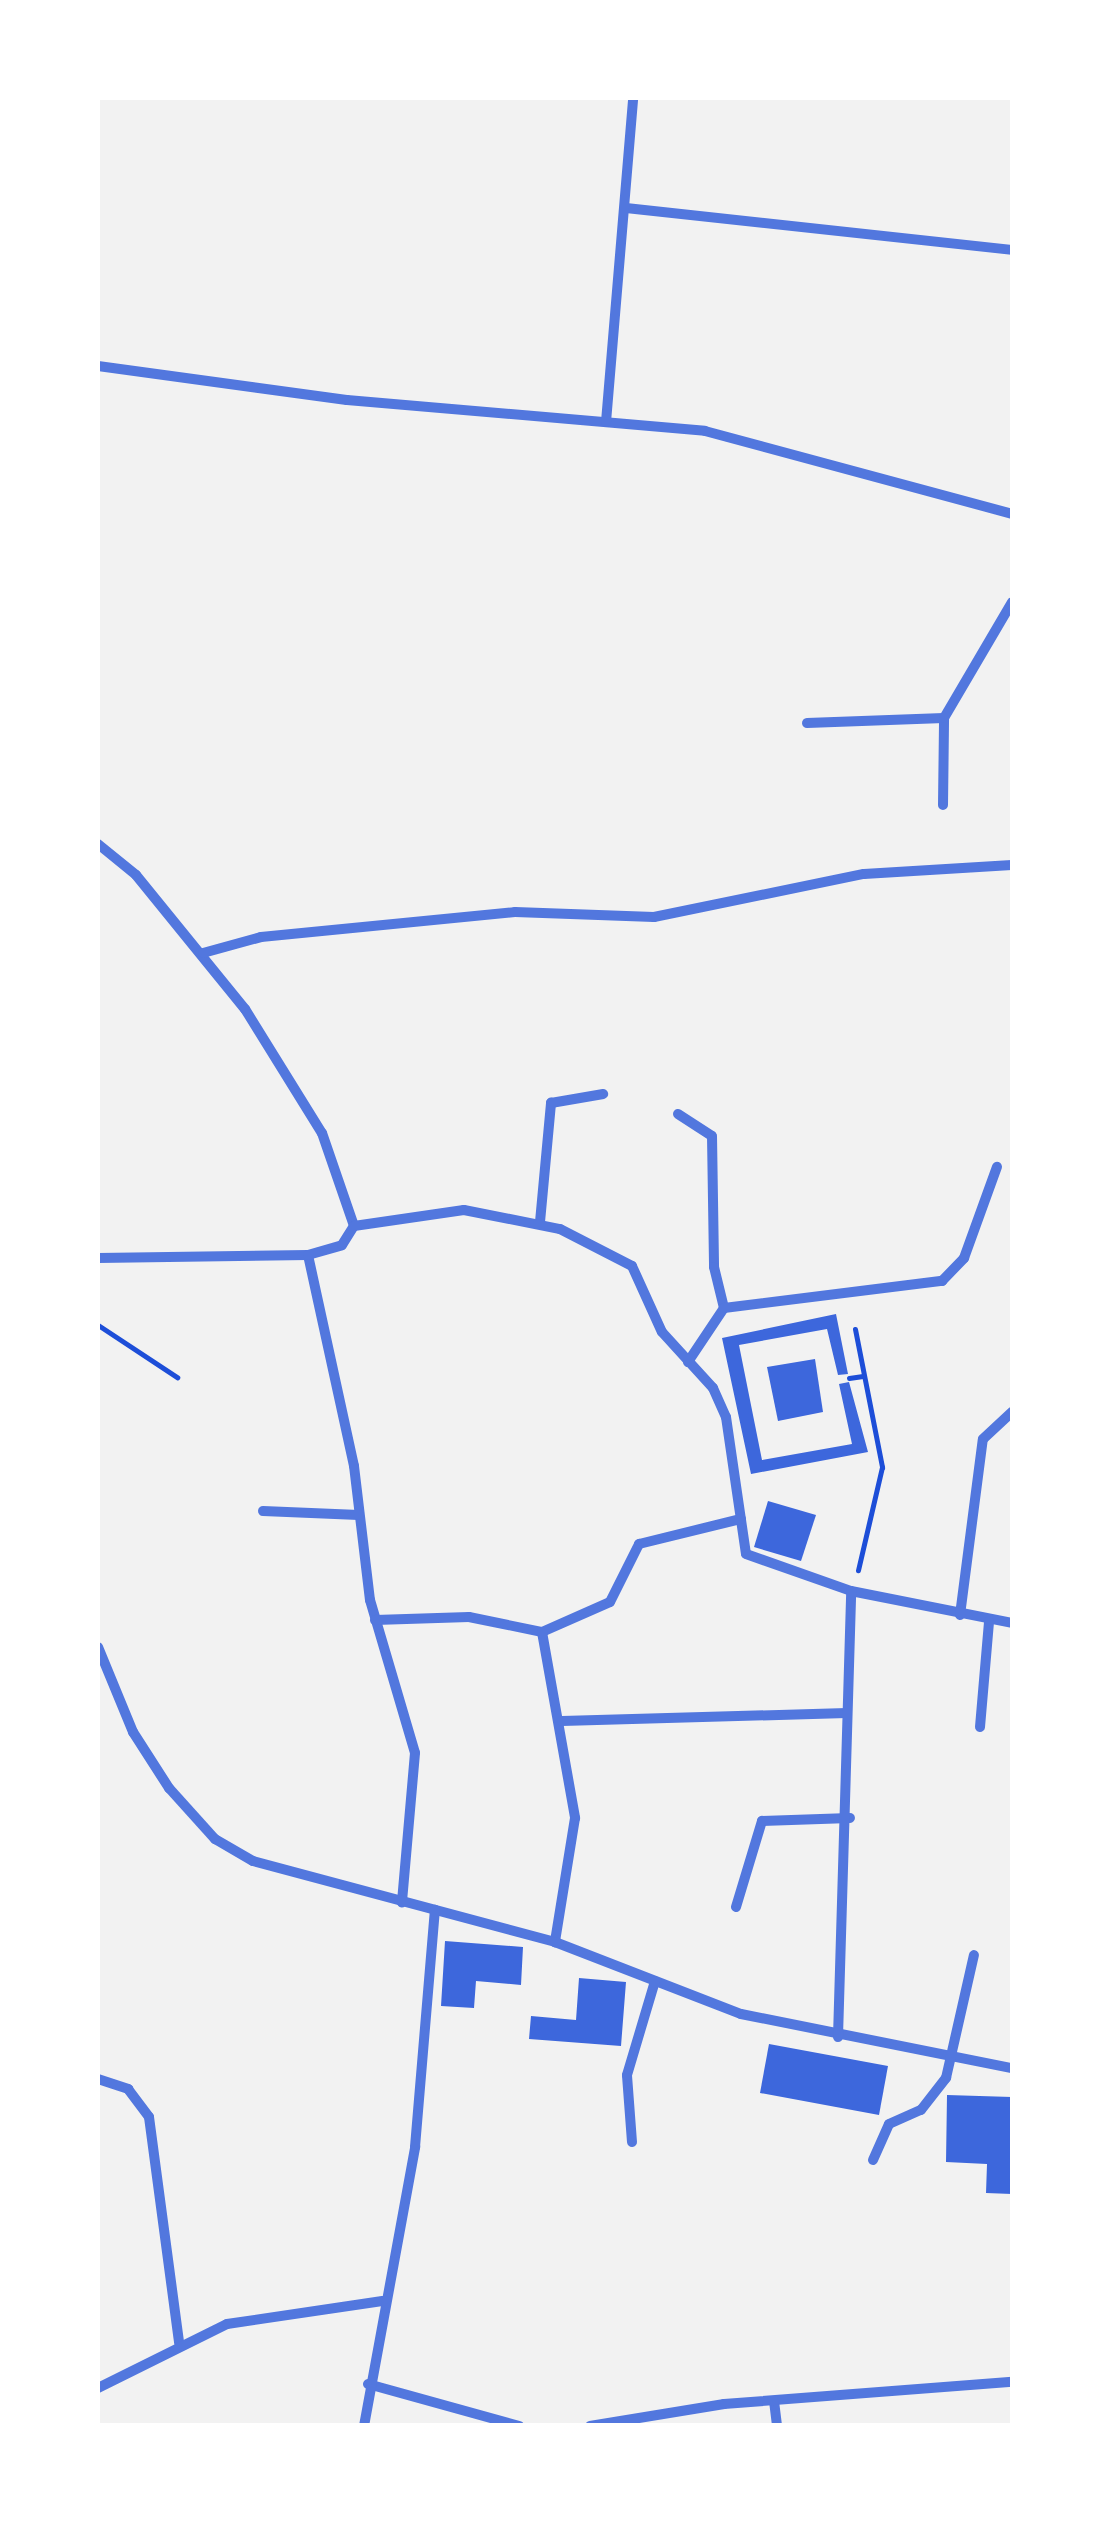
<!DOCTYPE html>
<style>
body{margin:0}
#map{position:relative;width:1110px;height:2523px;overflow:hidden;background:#f2f2f2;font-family:Barlow,sans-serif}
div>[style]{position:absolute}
.building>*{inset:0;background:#3d67dc}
.path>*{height:5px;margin:-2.5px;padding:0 2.5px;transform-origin:2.5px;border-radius:2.5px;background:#1d4ed8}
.minor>*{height:10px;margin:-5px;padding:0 5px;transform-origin:5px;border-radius:5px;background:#5277de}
span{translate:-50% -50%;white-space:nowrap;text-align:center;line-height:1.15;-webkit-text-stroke:8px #fff;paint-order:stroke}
.frame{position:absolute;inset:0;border:100px solid #fff;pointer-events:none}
</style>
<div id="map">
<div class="building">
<i style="clip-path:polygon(836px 1314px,848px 1374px,838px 1375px,827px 1329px,739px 1345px,762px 1460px,852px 1444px,839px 1384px,849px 1382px,868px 1452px,751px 1474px,722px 1338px)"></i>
<i style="clip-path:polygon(815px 1359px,823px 1412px,778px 1421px,767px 1367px)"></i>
<i style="clip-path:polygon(768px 1501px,816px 1515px,801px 1561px,754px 1547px)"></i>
<i style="clip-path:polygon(445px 1941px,523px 1947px,521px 1985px,476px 1981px,474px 2008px,441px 2006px)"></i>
<i style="clip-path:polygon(579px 1978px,626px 1982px,621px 2046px,529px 2039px,531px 2016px,576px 2020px)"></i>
<i style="clip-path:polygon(769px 2044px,888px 2066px,879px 2115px,760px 2093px)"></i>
<i style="clip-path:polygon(947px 2095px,1012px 2097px,1012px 2194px,986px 2193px,987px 2164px,946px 2162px)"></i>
</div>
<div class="path">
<i style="left:98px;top:1325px;width:95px;rotate:33.4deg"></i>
<i style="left:855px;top:1329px;width:141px;rotate:78.9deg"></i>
<i style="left:882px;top:1467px;width:106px;rotate:103.1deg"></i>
<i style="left:849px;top:1378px;width:14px;rotate:-8deg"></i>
</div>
<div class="minor">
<i style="left:626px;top:208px;width:388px;rotate:6.2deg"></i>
<i style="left:98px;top:366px;width:251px;rotate:7.8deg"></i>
<i style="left:347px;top:400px;width:359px;rotate:4.9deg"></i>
<i style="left:705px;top:431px;width:318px;rotate:15.1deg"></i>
<i style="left:606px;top:422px;width:325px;rotate:-85.2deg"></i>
<i style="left:807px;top:723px;width:137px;rotate:-2.1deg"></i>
<i style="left:943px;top:805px;width:87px;rotate:-89.3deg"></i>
<i style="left:944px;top:718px;width:134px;rotate:-59.6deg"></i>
<i style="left:98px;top:844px;width:49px;rotate:39.2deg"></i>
<i style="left:136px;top:875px;width:173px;rotate:50.9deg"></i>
<i style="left:245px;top:1009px;width:146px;rotate:58.2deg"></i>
<i style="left:322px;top:1133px;width:98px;rotate:71deg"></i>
<i style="left:203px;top:953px;width:60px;rotate:-15.4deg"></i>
<i style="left:261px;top:937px;width:255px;rotate:-5.6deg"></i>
<i style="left:515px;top:912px;width:139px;rotate:2.1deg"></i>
<i style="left:654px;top:917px;width:214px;rotate:-11.6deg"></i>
<i style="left:864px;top:874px;width:148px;rotate:-3.5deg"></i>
<i style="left:678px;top:1114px;width:40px;rotate:32.9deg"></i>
<i style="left:712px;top:1136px;width:131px;rotate:89.1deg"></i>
<i style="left:714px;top:1267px;width:42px;rotate:76.3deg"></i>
<i style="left:724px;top:1308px;width:65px;rotate:123.7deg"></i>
<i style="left:540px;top:1222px;width:120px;rotate:-84.7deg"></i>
<i style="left:551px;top:1103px;width:53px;rotate:-9.8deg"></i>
<i style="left:308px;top:1255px;width:216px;rotate:77.7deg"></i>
<i style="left:354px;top:1466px;width:135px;rotate:83.2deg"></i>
<i style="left:370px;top:1600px;width:159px;rotate:73.6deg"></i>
<i style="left:415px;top:1753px;width:150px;rotate:95deg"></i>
<i style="left:98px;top:1258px;width:210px;rotate:-0.8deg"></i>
<i style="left:308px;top:1255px;width:35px;rotate:-16deg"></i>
<i style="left:342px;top:1245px;width:22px;rotate:-58deg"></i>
<i style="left:354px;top:1226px;width:111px;rotate:-8.3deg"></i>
<i style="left:464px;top:1210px;width:98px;rotate:11.2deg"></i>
<i style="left:560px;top:1229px;width:81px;rotate:27.2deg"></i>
<i style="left:632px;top:1266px;width:72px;rotate:65.6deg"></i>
<i style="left:662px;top:1332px;width:76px;rotate:47.7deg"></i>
<i style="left:713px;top:1388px;width:32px;rotate:66deg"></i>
<i style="left:726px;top:1417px;width:138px;rotate:81.7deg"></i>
<i style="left:746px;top:1554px;width:111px;rotate:19.4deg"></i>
<i style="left:851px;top:1591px;width:164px;rotate:11.2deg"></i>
<i style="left:724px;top:1308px;width:220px;rotate:-7.1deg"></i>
<i style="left:942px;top:1281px;width:32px;rotate:-46deg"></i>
<i style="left:964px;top:1258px;width:97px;rotate:-70.1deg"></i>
<i style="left:263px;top:1511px;width:96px;rotate:2.4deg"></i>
<i style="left:960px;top:1615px;width:177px;rotate:-82.6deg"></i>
<i style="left:983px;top:1439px;width:40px;rotate:-43deg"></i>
<i style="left:375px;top:1620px;width:94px;rotate:-1.8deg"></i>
<i style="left:469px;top:1617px;width:75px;rotate:11.6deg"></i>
<i style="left:542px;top:1632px;width:74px;rotate:-23.8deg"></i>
<i style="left:610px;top:1602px;width:65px;rotate:-63.4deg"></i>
<i style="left:639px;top:1544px;width:105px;rotate:-13.8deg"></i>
<i style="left:542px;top:1632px;width:189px;rotate:79.9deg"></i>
<i style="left:575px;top:1818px;width:126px;rotate:99.2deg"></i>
<i style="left:98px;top:1647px;width:92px;rotate:67.6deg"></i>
<i style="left:133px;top:1732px;width:67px;rotate:57.3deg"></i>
<i style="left:169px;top:1788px;width:69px;rotate:48deg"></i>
<i style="left:215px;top:1839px;width:44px;rotate:30.1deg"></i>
<i style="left:253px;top:1861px;width:313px;rotate:15deg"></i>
<i style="left:555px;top:1942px;width:199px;rotate:21.2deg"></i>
<i style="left:741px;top:2014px;width:276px;rotate:11.3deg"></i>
<i style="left:562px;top:1721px;width:285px;rotate:-1.6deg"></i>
<i style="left:980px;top:1727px;width:106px;rotate:-85.1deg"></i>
<i style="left:736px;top:1907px;width:90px;rotate:-73.2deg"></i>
<i style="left:762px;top:1821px;width:88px;rotate:-2deg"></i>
<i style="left:838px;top:2037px;width:446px;rotate:-88.3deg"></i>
<i style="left:98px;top:2079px;width:32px;rotate:18deg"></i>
<i style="left:128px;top:2089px;width:35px;rotate:53deg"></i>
<i style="left:149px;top:2117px;width:228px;rotate:82.4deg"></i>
<i style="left:632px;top:2142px;width:67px;rotate:-94.3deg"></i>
<i style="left:627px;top:2075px;width:98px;rotate:-73.4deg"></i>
<i style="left:873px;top:2160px;width:39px;rotate:-66deg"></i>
<i style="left:889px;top:2124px;width:35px;rotate:-24deg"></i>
<i style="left:921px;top:2110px;width:41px;rotate:-52deg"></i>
<i style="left:946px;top:2078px;width:126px;rotate:-77.2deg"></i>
<i style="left:368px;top:2384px;width:157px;rotate:15.5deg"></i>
<i style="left:98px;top:2388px;width:144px;rotate:-26.4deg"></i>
<i style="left:227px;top:2324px;width:157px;rotate:-8.4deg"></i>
<i style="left:774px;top:2401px;width:25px;rotate:83deg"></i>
<i style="left:364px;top:2426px;width:284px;rotate:-79.6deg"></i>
<i style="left:415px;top:2147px;width:238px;rotate:-85.2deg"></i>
<i style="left:590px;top:2426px;width:136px;rotate:-9.3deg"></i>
<i style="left:724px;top:2404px;width:289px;rotate:-4.4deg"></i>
</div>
<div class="frame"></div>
</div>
